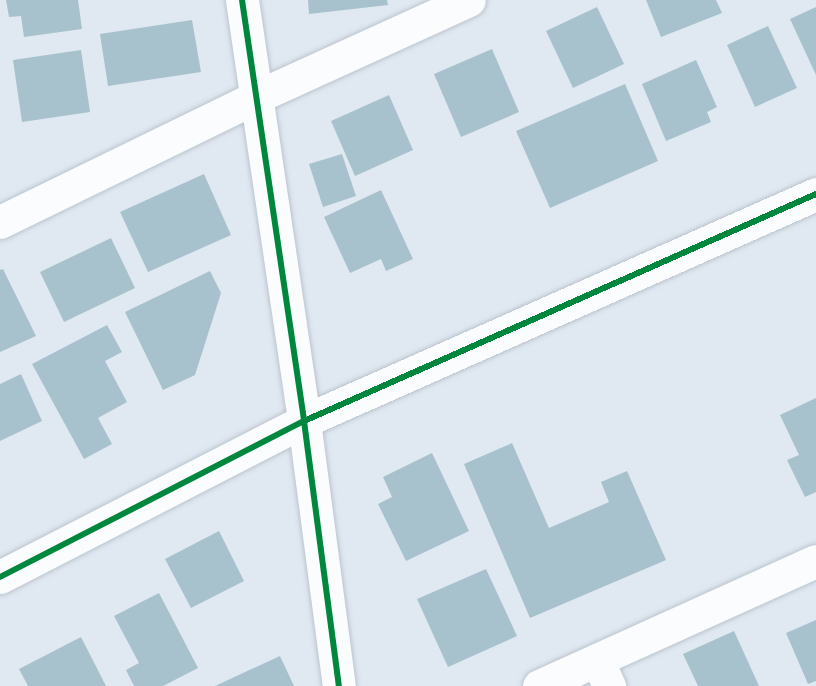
<!DOCTYPE html>
<style>
body{margin:0}
#map{position:relative;width:816px;height:686px;overflow:hidden;background:#e0e8f1;font-family:Arial,sans-serif}
div>[style]{position:absolute}
.building>*{inset:0;background:#a7c2cd}
.roads{filter:drop-shadow(0 0 2px #bbc4cd) drop-shadow(0 0 2px #bbc4cd)}
.street>*{height:33px;margin:-16.5px;padding:0 16.5px;transform-origin:16.5px;border-radius:16.5px;background:#fafcfd}
.secondary>*{height:33px;margin:-16.5px;padding:0 16.5px;transform-origin:16.5px;border-radius:16.5px;background:#fafcfd}
.cycleway>*{height:6px;margin:-3px;padding:0 3px;transform-origin:3px;border-radius:3px;background:#00873e}
span{translate:-50% -50%;white-space:nowrap;text-align:center;line-height:1.15;-webkit-text-stroke:4.5px #d8e8f9;paint-order:stroke}
</style>
<div id="map">
<div class="building">
<i style="clip-path:polygon(6px 0,78px 0,82px 29px,24px 37px,21px 16px,9px 17px)"></i>
<i style="clip-path:polygon(308px 0,387px 0,388px 5px,309px 14px)"></i>
<i style="clip-path:polygon(646px 0,716px 0,722px 13px,661px 37px)"></i>
<i style="clip-path:polygon(597px 7px,624px 64px,573px 88px,546px 31px)"></i>
<i style="clip-path:polygon(816px 7px,816px 75px,790px 19px)"></i>
<i style="clip-path:polygon(192px 20px,201px 72px,108px 86px,100px 34px)"></i>
<i style="clip-path:polygon(768px 26px,797px 88px,755px 107px,727px 45px)"></i>
<i style="clip-path:polygon(492px 49px,519px 112px,461px 137px,434px 74px)"></i>
<i style="clip-path:polygon(81px 50px,90px 112px,22px 122px,13px 60px)"></i>
<i style="clip-path:polygon(696px 60px,717px 107px,707px 112px,711px 122px,666px 141px,642px 84px)"></i>
<i style="clip-path:polygon(625px 84px,658px 161px,550px 208px,516px 131px)"></i>
<i style="clip-path:polygon(389px 95px,413px 150px,355px 176px,331px 121px)"></i>
<i style="clip-path:polygon(342px 154px,356px 196px,323px 207px,309px 164px)"></i>
<i style="clip-path:polygon(204px 174px,231px 235px,148px 272px,120px 212px)"></i>
<i style="clip-path:polygon(381px 190px,413px 259px,386px 271px,381px 259px,350px 273px,324px 217px)"></i>
<i style="clip-path:polygon(111px 238px,135px 288px,64px 322px,40px 272px)"></i>
<i style="clip-path:polygon(3px 269px,36px 336px,0 352px,0 270px)"></i>
<i style="clip-path:polygon(210px 271px,221px 293px,195px 375px,163px 390px,125px 312px)"></i>
<i style="clip-path:polygon(107px 325px,122px 352px,105px 361px,127px 402px,98px 418px,112px 444px,84px 459px,32px 364px)"></i>
<i style="clip-path:polygon(21px 374px,42px 421px,0 441px,0 384px)"></i>
<i style="clip-path:polygon(816px 398px,816px 492px,805px 497px,787px 460px,799px 455px,780px 415px)"></i>
<i style="clip-path:polygon(512px 443px,549px 528px,609px 502px,601px 482px,627px 471px,666px 560px,530px 618px,464px 464px)"></i>
<i style="clip-path:polygon(432px 453px,469px 531px,406px 561px,378px 504px,392px 497px,383px 477px)"></i>
<i style="clip-path:polygon(219px 531px,244px 581px,191px 608px,165px 559px)"></i>
<i style="clip-path:polygon(486px 569px,517px 636px,448px 667px,417px 599px)"></i>
<i style="clip-path:polygon(159px 593px,198px 668px,163px 686px,134px 686px,126px 670px,139px 663px,114px 616px)"></i>
<i style="clip-path:polygon(816px 620px,816px 681px,808px 684px,786px 633px)"></i>
<i style="clip-path:polygon(734px 631px,759px 686px,698px 686px,683px 654px)"></i>
<i style="clip-path:polygon(81px 637px,106px 686px,28px 686px,19px 669px)"></i>
<i style="clip-path:polygon(280px 656px,294px 686px,215px 686px)"></i>
</div>
<div class="roads">
<div class="street">
<i style="left:0;top:222px;width:283px;rotate:-26deg"></i>
<i style="left:254px;top:98px;width:236px;rotate:-24.5deg"></i>
<i style="left:597px;top:660px;width:29px;rotate:65deg"></i>
<i style="left:539px;top:686px;width:304px;rotate:-24.3deg"></i>
</div>
<div class="secondary">
<i style="left:242px;top:0;width:426px;rotate:81.6deg"></i>
<i style="left:304px;top:421px;width:267px;rotate:82.5deg"></i>
<i style="left:0;top:577px;width:342px;rotate:-27.2deg"></i>
<i style="left:304px;top:421px;width:560px;rotate:-23.91deg"></i>
</div>
</div>
<div class="cycleway">
<i style="left:242px;top:0;width:426px;rotate:81.6deg"></i>
<i style="left:304px;top:421px;width:267px;rotate:82.5deg"></i>
<i style="left:0;top:577px;width:342px;rotate:-27.2deg"></i>
<i style="left:304px;top:421px;width:560px;rotate:-23.91deg"></i>
</div>
</div>
